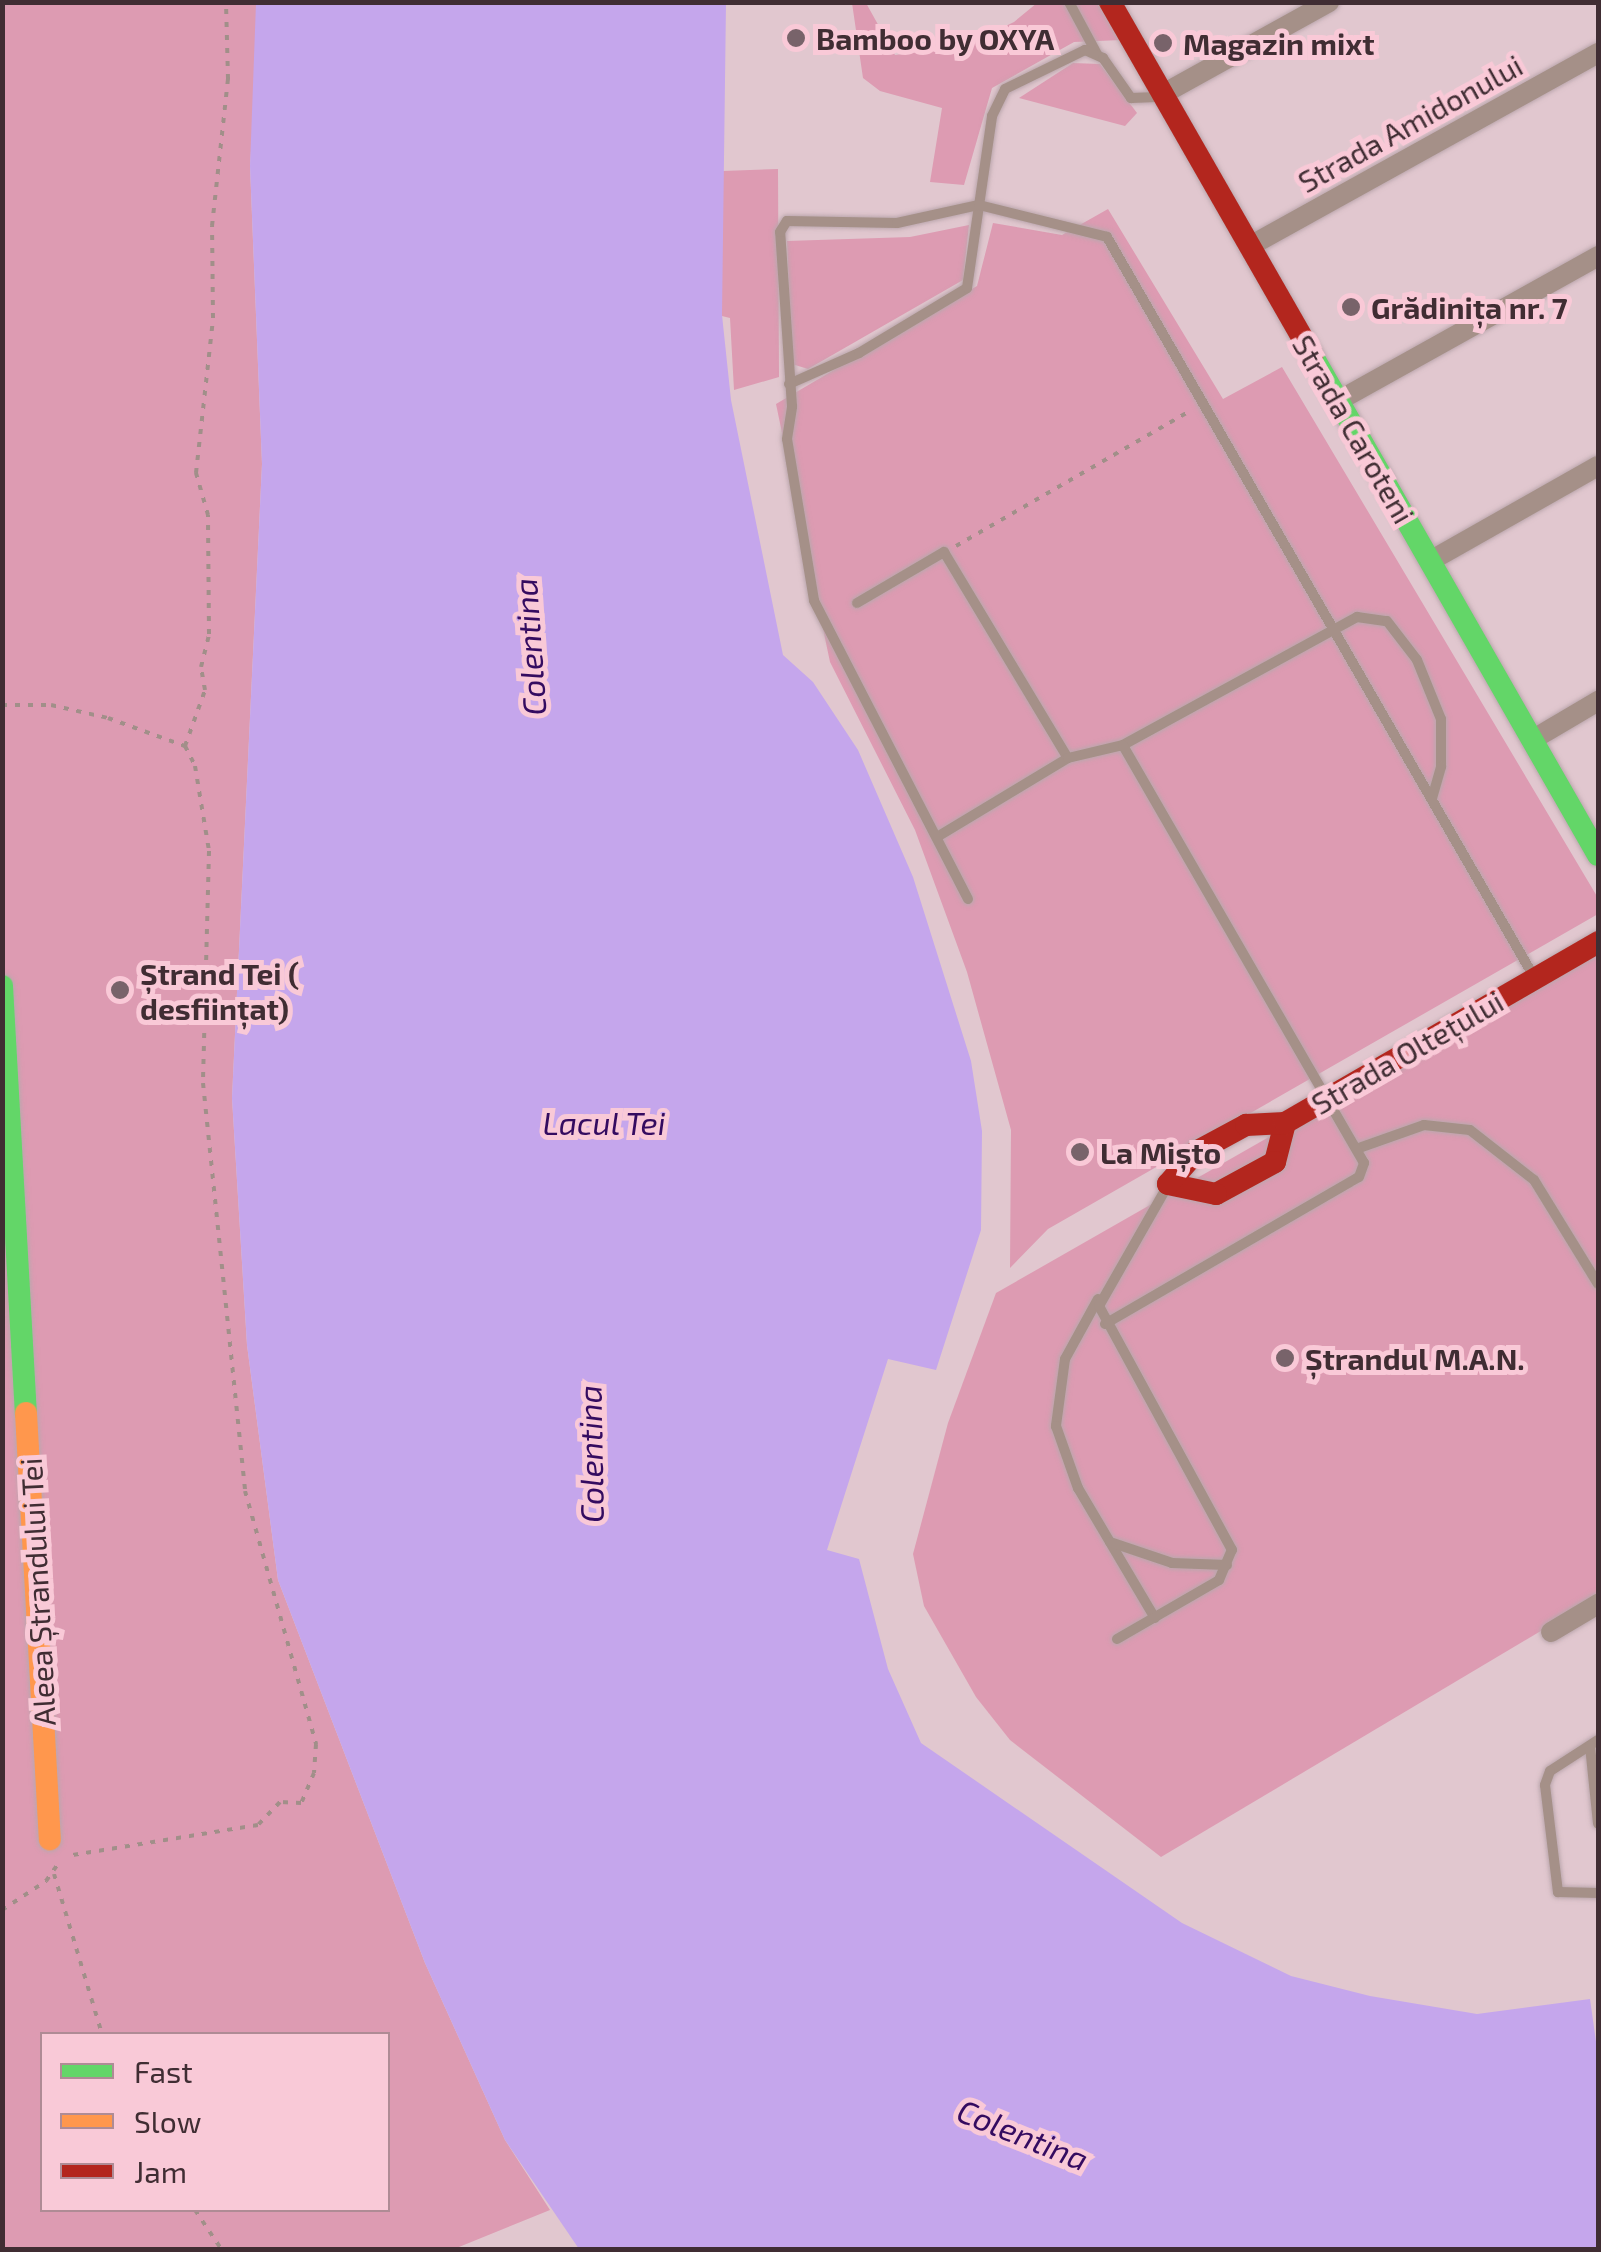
<!DOCTYPE html>
<meta charset="utf-8">
<style>
body{margin:0}
#map{position:relative;width:1601px;height:2252px;overflow:hidden;background:#e1c7cf;font-family:"Exo 2",sans-serif}
div>[style]{position:absolute}
.green>*{inset:0;background:#dd9bb2}
.water>*{inset:0;background:#c5a6ec}
.path>*{height:4px;margin-top:-2px;transform-origin:0;background:repeating-linear-gradient(90deg,#a18f89 0 5px,transparent 0 13px)}
.roads{filter:drop-shadow(0 0 2px #bba7ad) drop-shadow(0 0 2px #bba7ad)}
.lane>*{height:10px;margin:-5px;padding:0 5px;transform-origin:5px;border-radius:5px;background:#a59088}
.street>*{height:20px;margin:-10px;padding:0 10px;transform-origin:10px;border-radius:10px;background:#a59088}
.fast>*{height:22px;margin:-11px;padding:0 11px;transform-origin:11px;border-radius:11px;background:#63d668}
.slow>*{height:22px;margin:-11px;padding:0 11px;transform-origin:11px;border-radius:11px;background:#ff974d}
.jam>*{height:22px;margin:-11px;padding:0 11px;transform-origin:11px;border-radius:11px;background:#b3261e}
.dots>*{width:28px;height:28px;translate:-50% -50%;box-sizing:border-box;border:5px solid #f9c9d7;border-radius:50%}
span{translate:-50% -50%;white-space:nowrap;text-align:center;line-height:1.15;-webkit-text-stroke:10px #f9c9d7;paint-order:stroke}
.poi-label{font-size:30px;color:#402d33;font-weight:700}
.left{translate:0 -50%;text-align:left}
.street-label{font-size:30px;color:#402d33}
.water-label{font-size:32px;color:#340b60;font-style:italic}
.frame{position:absolute;inset:0;border:5px solid #402d33;pointer-events:none}
.legend{position:absolute;left:40px;top:2032px;width:350px;height:180px;box-sizing:border-box;background:#f9c9d7;border:2px solid #af8b95;margin:0;padding:12px 18px;list-style:none;font-size:30px;color:#402d33}
.legend li{display:flex;align-items:center;gap:20px;height:50px}
.legend b{width:50px;border:2px solid #af8b95}
</style>
<div id="map">
<div class="green">
<i style="clip-path:polygon(evenodd,3px 3px,256px 3px,260px 17px,250px 166px,262px 464px,232px 1098px,247px 1345px,278px 1580px,425px 1963px,505px 2140px,550px 2210px,454px 2249px,3px 2250px,3px 3px,42px 2034px,388px 2034px,388px 2210px,42px 2210px,42px 2034px)"></i>
<i style="clip-path:polygon(852px 3px,866px 3px,895px 55px,964px 46px,1014px 22px,1037px 3px,1097px 3px,1121px 40px,1074px 42px,992px 88px,964px 185px,930px 182px,942px 108px,880px 91px,863px 78px)"></i>
<i style="clip-path:polygon(1073px 63px,1100px 64px,1137px 113px,1125px 126px,1019px 98px)"></i>
<i style="clip-path:polygon(778px 169px,779px 377px,734px 390px,730px 318px,718px 315px,723px 171px)"></i>
<i style="clip-path:polygon(1108px 209px,1223px 399px,1282px 367px,1598px 898px,1598px 914px,1048px 1229px,1010px 1268px,1011px 1130px,967px 972px,915px 830px,830px 662px,776px 404px,977px 286px,993px 223px,1062px 235px)"></i>
<i style="clip-path:polygon(969px 225px,963px 280px,808px 369px,792px 364px,787px 241px,910px 237px)"></i>
<i style="clip-path:polygon(1598px 949px,1598px 1597px,1161px 1857px,1010px 1740px,976px 1697px,924px 1606px,913px 1554px,948px 1423px,996px 1293px)"></i>
</div>
<div class="water">
<i style="clip-path:polygon(256px 3px,726px 3px,722px 315px,731px 400px,783px 655px,813px 682px,858px 750px,913px 877px,971px 1061px,982px 1131px,981px 1230px,936px 1370px,888px 1359px,827px 1550px,859px 1559px,888px 1669px,921px 1743px,1182px 1923px,1291px 1976px,1370px 1996px,1477px 2014px,1590px 1999px,1598px 2056px,1598px 2249px,579px 2249px,505px 2140px,425px 1963px,278px 1580px,247px 1345px,232px 1098px,262px 464px,250px 166px)"></i>
</div>
<div class="path">
<i style="left:956px;top:546px;width:270px;rotate:-30deg"></i>
<i style="left:2px;top:705px;width:49px"></i>
<i style="left:51px;top:705px;width:58px;rotate:12.8deg"></i>
<i style="left:108px;top:718px;width:82px;rotate:20deg"></i>
<i style="left:185px;top:746px;width:22px;rotate:63deg"></i>
<i style="left:195px;top:766px;width:86px;rotate:80.6deg"></i>
<i style="left:209px;top:851px;width:232px;rotate:91.5deg"></i>
<i style="left:203px;top:1083px;width:410px;rotate:84.1deg"></i>
<i style="left:245px;top:1491px;width:263px;rotate:74.3deg"></i>
<i style="left:316px;top:1744px;width:29px;rotate:94deg"></i>
<i style="left:314px;top:1773px;width:33px;rotate:113deg"></i>
<i style="left:301px;top:1803px;width:21px;rotate:-177deg"></i>
<i style="left:280px;top:1802px;width:32px;rotate:134deg"></i>
<i style="left:258px;top:1825px;width:194px;rotate:170.8deg"></i>
<i style="left:185px;top:746px;width:59px;rotate:-70.3deg"></i>
<i style="left:205px;top:690px;width:23px;rotate:-100deg"></i>
<i style="left:201px;top:667px;width:34px;rotate:-76deg"></i>
<i style="left:209px;top:634px;width:119px;rotate:-90.5deg"></i>
<i style="left:208px;top:515px;width:44px;rotate:-105.9deg"></i>
<i style="left:196px;top:473px;width:156px;rotate:-83.7deg"></i>
<i style="left:213px;top:318px;width:92px;rotate:-90.6deg"></i>
<i style="left:212px;top:226px;width:148px;rotate:-83.8deg"></i>
<i style="left:228px;top:79px;width:77px;rotate:-91.5deg"></i>
<i style="left:54px;top:1874px;width:167px;rotate:73.3deg"></i>
<i style="left:2px;top:1910px;width:53px;rotate:-33.4deg"></i>
<i style="left:46px;top:1881px;width:24px;rotate:-55deg"></i>
<i style="left:195px;top:2210px;width:48px;rotate:56deg"></i>
</div>
<div class="roads">
<div class="lane">
<i style="left:1069px;top:2px;width:59px;rotate:61.7deg"></i>
<i style="left:789px;top:384px;width:77px;rotate:-23.9deg"></i>
<i style="left:859px;top:353px;width:126px;rotate:-31deg"></i>
<i style="left:967px;top:288px;width:174px;rotate:-81.7deg"></i>
<i style="left:992px;top:116px;width:30px;rotate:-64deg"></i>
<i style="left:1005px;top:89px;width:89px;rotate:-26deg"></i>
<i style="left:1085px;top:50px;width:20px;rotate:24deg"></i>
<i style="left:1103px;top:58px;width:49px;rotate:55deg"></i>
<i style="left:1131px;top:98px;width:26px;rotate:-2deg"></i>
<i style="left:857px;top:603px;width:101px;rotate:-30.4deg"></i>
<i style="left:944px;top:552px;width:240px;rotate:59deg"></i>
<i style="left:937px;top:837px;width:153px;rotate:-31.1deg"></i>
<i style="left:1068px;top:758px;width:57px;rotate:-13.3deg"></i>
<i style="left:1123px;top:745px;width:267px;rotate:-28.7deg"></i>
<i style="left:1357px;top:617px;width:30px;rotate:8deg"></i>
<i style="left:1387px;top:621px;width:49px;rotate:52.4deg"></i>
<i style="left:1417px;top:660px;width:64px;rotate:67.9deg"></i>
<i style="left:1441px;top:719px;width:48px;rotate:90deg"></i>
<i style="left:1441px;top:767px;width:33px;rotate:106deg"></i>
<i style="left:968px;top:899px;width:336px;rotate:-117.3deg"></i>
<i style="left:814px;top:600px;width:163px;rotate:-99.5deg"></i>
<i style="left:787px;top:439px;width:33px;rotate:-81deg"></i>
<i style="left:792px;top:406px;width:174px;rotate:-93.9deg"></i>
<i style="left:780px;top:232px;width:13px;rotate:-58deg"></i>
<i style="left:787px;top:221px;width:110px;rotate:1deg"></i>
<i style="left:897px;top:223px;width:84px;rotate:-12.4deg"></i>
<i style="left:979px;top:205px;width:132px;rotate:14deg"></i>
<i style="left:1107px;top:237px;width:854px;rotate:60.01deg"></i>
<i style="left:1359px;top:1148px;width:69px;rotate:-19.5deg"></i>
<i style="left:1424px;top:1125px;width:46px;rotate:6.2deg"></i>
<i style="left:1470px;top:1130px;width:81px;rotate:38deg"></i>
<i style="left:1534px;top:1180px;width:122px;rotate:58.4deg"></i>
<i style="left:1098px;top:1299px;width:68px;rotate:118.8deg"></i>
<i style="left:1065px;top:1359px;width:68px;rotate:97.7deg"></i>
<i style="left:1056px;top:1426px;width:66px;rotate:70.5deg"></i>
<i style="left:1078px;top:1488px;width:151px;rotate:59.4deg"></i>
<i style="left:1105px;top:1324px;width:293px;rotate:-30.1deg"></i>
<i style="left:1359px;top:1177px;width:15px;rotate:-70deg"></i>
<i style="left:1364px;top:1163px;width:482px;rotate:-120deg"></i>
<i style="left:1110px;top:1542px;width:65px;rotate:18.7deg"></i>
<i style="left:1172px;top:1563px;width:55px;rotate:2.1deg"></i>
<i style="left:1117px;top:1639px;width:118px;rotate:-30deg"></i>
<i style="left:1219px;top:1580px;width:33px;rotate:-67deg"></i>
<i style="left:1232px;top:1550px;width:278px;rotate:-118.6deg"></i>
<i style="left:1099px;top:1306px;width:139px;rotate:-60.3deg"></i>
<i style="left:1598px;top:1740px;width:57px;rotate:147.1deg"></i>
<i style="left:1550px;top:1771px;width:15px;rotate:110deg"></i>
<i style="left:1545px;top:1785px;width:108px;rotate:83.1deg"></i>
<i style="left:1558px;top:1892px;width:40px;rotate:1.4deg"></i>
<i style="left:1590px;top:1746px;width:78px;rotate:84.1deg"></i>
</div>
<div class="street">
<i style="left:1163px;top:94px;width:190px;rotate:-29deg"></i>
<i style="left:1250px;top:246px;width:398px;rotate:-29deg"></i>
<i style="left:1338px;top:401px;width:298px;rotate:-29.1deg"></i>
<i style="left:1430px;top:561px;width:193px;rotate:-29.5deg"></i>
<i style="left:1532px;top:740px;width:77px;rotate:-30.6deg"></i>
<i style="left:1551px;top:1632px;width:55px;rotate:-30.8deg"></i>
</div>
<div class="fast">
<i style="left:1312px;top:355px;width:576px;rotate:60.23deg"></i>
<i style="left:2px;top:986px;width:428px;rotate:86.8deg"></i>
</div>
<div class="slow">
<i style="left:26px;top:1413px;width:427px;rotate:86.8deg"></i>
</div>
<div class="jam">
<i style="left:1110px;top:2px;width:407px;rotate:60.2deg"></i>
<i style="left:1285px;top:1123px;width:40px;rotate:104.4deg"></i>
<i style="left:1275px;top:1162px;width:67px;rotate:151.5deg"></i>
<i style="left:1216px;top:1194px;width:49px;rotate:-168.2deg"></i>
<i style="left:1168px;top:1184px;width:43px;rotate:-48.8deg"></i>
<i style="left:1196px;top:1152px;width:57px;rotate:-28.4deg"></i>
<i style="left:1246px;top:1125px;width:39px;rotate:-3deg"></i>
<i style="left:1285px;top:1123px;width:362px;rotate:-30deg"></i>
</div>
</div>
<div class="dots">
<i style="left:796px;top:38px;background:#78636a"></i>
<i style="left:1163px;top:43px;background:#78636a"></i>
<i style="left:1351px;top:307px;background:#78636a"></i>
<i style="left:120px;top:990px;background:#78636a"></i>
<i style="left:1080px;top:1152px;background:#78636a"></i>
<i style="left:1285px;top:1358px;background:#78636a"></i>
</div>
<div class="poi-label">
<span class="left" style="left:816px;top:38px">Bamboo by OXYA</span>
<span class="left" style="left:1183px;top:43px">Magazin mixt</span>
<span class="left" style="left:1371px;top:307px">Grădinița nr. 7</span>
<span class="left" style="left:140px;top:990px">Ștrand Tei (<br>desființat)</span>
<span class="left" style="left:1100px;top:1152px">La Mișto</span>
<span class="left" style="left:1305px;top:1358px">Ștrandul M.A.N.</span>
</div>
<div class="street-label">
<span style="left:1410px;top:123px;rotate:-29deg">Strada Amidonului</span>
<span style="left:1354px;top:429px;rotate:60deg">Strada Caroteni</span>
<span style="left:1407px;top:1052px;rotate:-30deg">Strada Oltețului</span>
<span style="left:37px;top:1592px;rotate:-93deg">Aleea Ștrandului Tei</span>
</div>
<div class="water-label">
<span style="left:529px;top:647px;rotate:-94deg">Colentina</span>
<span style="left:604px;top:1122px">Lacul Tei</span>
<span style="left:590px;top:1454px;rotate:-91deg">Colentina</span>
<span style="left:1023px;top:2134px;rotate:22deg">Colentina</span>
</div>
<div class="frame"></div>
<ul class="legend">
<li><b style="height:12px;background:#63d668"></b>Fast</li>
<li><b style="height:12px;background:#ff974d"></b>Slow</li>
<li><b style="height:12px;background:#b3261e"></b>Jam</li>
</ul>
</div>
